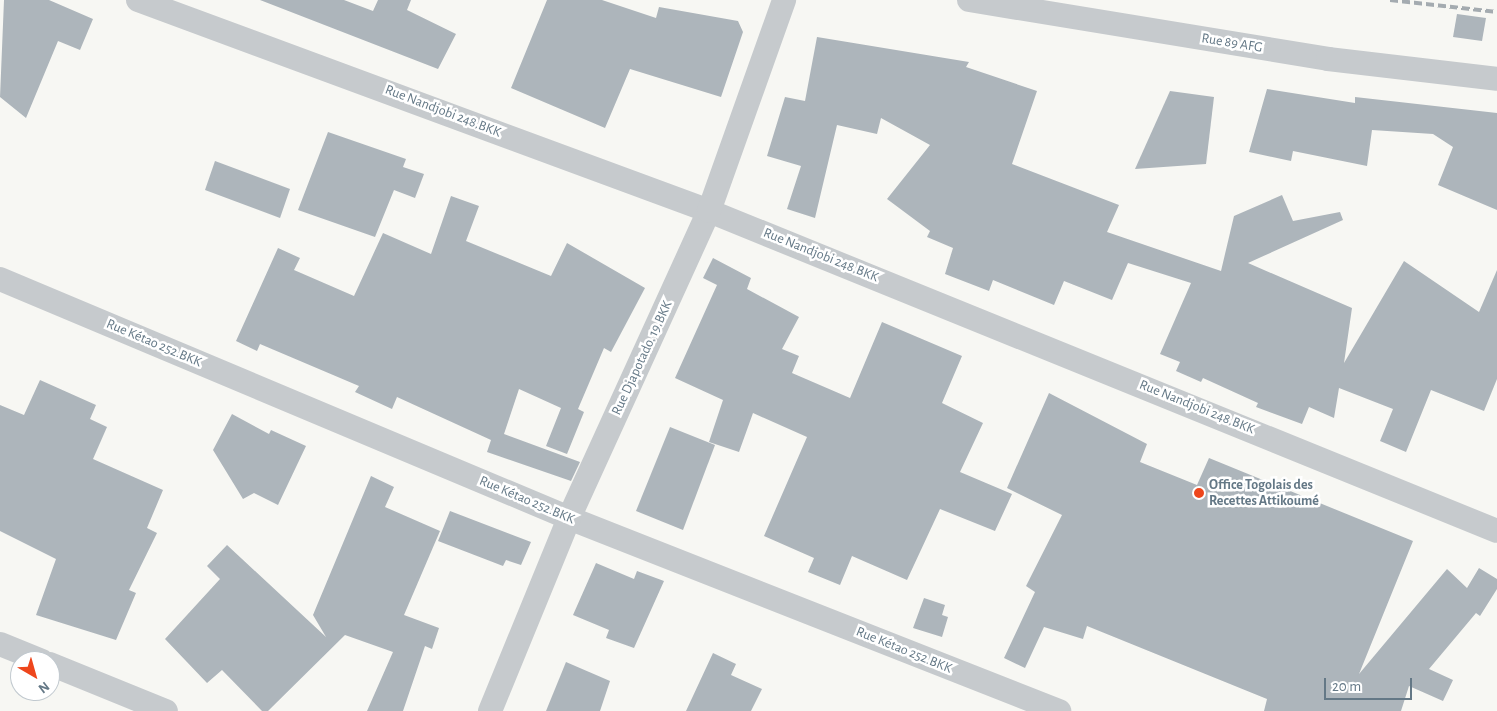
<!DOCTYPE html>
<meta charset="utf-8">
<style>
body{margin:0}
#map{position:relative;width:1497px;height:711px;overflow:hidden;background:#f7f7f3;font-family:"Alegreya Sans",sans-serif}
div>[style]{position:absolute}
.building>*{inset:0;background:#adb5bb}
.minor>*{height:24px;margin:-12px;padding:0 12px;transform-origin:12px;border-radius:12px;background:#c6cacd}
.rail>*{height:4px;margin-top:-2px;transform-origin:0;background:repeating-linear-gradient(90deg,#a4abb0 0 8px,transparent 0 12px)}
.dots>*{width:14px;height:14px;translate:-50% -50%;box-sizing:border-box;border:2px solid #fff;border-radius:50%}
span{translate:-50% -50%;white-space:nowrap;text-align:center;line-height:1.15;-webkit-text-stroke:5px #fff;paint-order:stroke}
.street-label{font-size:14px;color:#647886}
.poi-label{font-size:14px;color:#647886;font-weight:700}
.left{translate:0 -50%;text-align:left}
.north{position:absolute;left:10px;top:651px;width:50px;height:50px;box-sizing:border-box;background:#fff;border:1px solid #c1c9cf;border-radius:50%;rotate:142deg;font-size:14px;font-weight:700;line-height:20px;text-align:center;color:#647886}
.north::after{content:'';display:block;margin:auto;width:18px;height:22px;background:#ee461c;clip-path:polygon(50% 0,100% 100%,50% 72%,0 100%)}
.scale{position:absolute;left:1324px;top:678px;width:88px;height:22px;box-sizing:border-box;border:2px solid #647886;border-top:0;padding-left:6px;font-size:15px;line-height:18px;white-space:nowrap;color:#647886;-webkit-text-stroke:4px #fff;paint-order:stroke}
</style>
<div id="map">
<div class="building">
<i style="clip-path:polygon(4px 0,49px 0,93px 19px,80px 50px,58px 41px,26px 118px,0 97px)"></i>
<i style="clip-path:polygon(260px 0,344px 0,373px 11px,378px 0,411px 0,407px 10px,456px 34px,438px 69px)"></i>
<i style="clip-path:polygon(547px 0,602px 0,656px 18px,659px 7px,738px 21px,743px 32px,721px 97px,630px 69px,605px 128px,511px 88px)"></i>
<i style="clip-path:polygon(1457px 14px,1486px 18px,1482px 41px,1453px 37px)"></i>
<i style="clip-path:polygon(817px 37px,969px 62px,966px 67px,1037px 91px,1012px 164px,1119px 205px,1107px 232px,1221px 271px,1234px 216px,1282px 195px,1293px 221px,1340px 212px,1343px 220px,1248px 263px,1352px 308px,1344px 363px,1404px 261px,1479px 312px,1497px 270px,1497px 379px,1484px 411px,1431px 390px,1406px 452px,1380px 441px,1393px 409px,1339px 388px,1334px 418px,1309px 407px,1302px 424px,1256px 407px,1258px 403px,1203px 378px,1201px 382px,1176px 371px,1180px 362px,1160px 354px,1191px 283px,1128px 263px,1112px 300px,1064px 281px,1054px 305px,993px 280px,989px 291px,945px 274px,953px 248px,927px 237px,930px 231px,887px 199px,930px 145px,881px 118px,877px 134px,837px 125px,815px 218px,787px 209px,801px 166px,767px 156px,785px 97px,805px 101px)"></i>
<i style="clip-path:polygon(1267px 89px,1355px 103px,1355px 97px,1497px 113px,1497px 210px,1438px 185px,1453px 147px,1433px 134px,1372px 130px,1367px 166px,1293px 151px,1291px 161px,1249px 152px)"></i>
<i style="clip-path:polygon(1170px 91px,1214px 97px,1206px 164px,1135px 169px)"></i>
<i style="clip-path:polygon(328px 132px,406px 159px,403px 167px,424px 174px,415px 198px,394px 190px,375px 237px,298px 210px)"></i>
<i style="clip-path:polygon(215px 161px,290px 189px,280px 218px,205px 190px)"></i>
<i style="clip-path:polygon(451px 196px,479px 206px,466px 241px,551px 276px,567px 243px,645px 288px,611px 352px,604px 348px,578px 409px,584px 412px,567px 454px,546px 446px,561px 408px,519px 389px,504px 434px,580px 462px,571px 481px,487px 452px,491px 440px,397px 397px,392px 409px,355px 392px,359px 386px,260px 344px,257px 351px,236px 341px,278px 248px,300px 258px,294px 270px,354px 296px,383px 233px,431px 254px)"></i>
<i style="clip-path:polygon(713px 258px,751px 278px,747px 289px,799px 317px,782px 349px,799px 356px,792px 373px,850px 398px,882px 322px,962px 356px,942px 403px,983px 423px,960px 472px,1012px 494px,995px 531px,940px 509px,907px 580px,852px 556px,840px 585px,808px 572px,814px 558px,764px 536px,807px 437px,753px 413px,739px 452px,709px 442px,723px 400px,675px 378px,717px 285px,703px 278px)"></i>
<i style="clip-path:polygon(40px 380px,96px 405px,90px 419px,107px 427px,93px 459px,163px 490px,147px 528px,157px 533px,129px 590px,136px 593px,116px 640px,36px 615px,56px 559px,0 531px,0 405px,24px 415px)"></i>
<i style="clip-path:polygon(1049px 393px,1147px 444px,1140px 462px,1197px 485px,1209px 458px,1413px 541px,1359px 674px,1447px 569px,1467px 588px,1479px 568px,1497px 579px,1497px 589px,1480px 616px,1476px 613px,1429px 669px,1453px 680px,1443px 701px,1409px 686px,1401px 711px,1264px 711px,1267px 699px,1087px 626px,1083px 639px,1044px 627px,1025px 668px,1004px 658px,1035px 592px,1026px 586px,1062px 515px,1007px 488px)"></i>
<i style="clip-path:polygon(232px 414px,269px 434px,271px 430px,306px 446px,278px 505px,254px 493px,243px 499px,213px 450px)"></i>
<i style="clip-path:polygon(670px 427px,715px 445px,683px 530px,636px 511px)"></i>
<i style="clip-path:polygon(371px 476px,394px 487px,385px 507px,440px 531px,404px 615px,439px 628px,432px 649px,425px 646px,403px 711px,367px 711px,393px 652px,345px 635px,268px 711px,262px 711px,222px 670px,207px 683px,165px 639px,220px 579px,207px 566px,227px 545px,326px 637px,313px 615px)"></i>
<i style="clip-path:polygon(450px 511px,531px 542px,521px 565px,506px 560px,503px 566px,438px 541px)"></i>
<i style="clip-path:polygon(596px 563px,634px 579px,637px 571px,664px 581px,634px 648px,606px 638px,609px 630px,573px 615px)"></i>
<i style="clip-path:polygon(924px 598px,945px 605px,942px 615px,948px 617px,942px 637px,913px 628px)"></i>
<i style="clip-path:polygon(713px 653px,736px 664px,731px 675px,762px 689px,751px 711px,686px 711px)"></i>
<i style="clip-path:polygon(566px 662px,610px 681px,600px 711px,546px 711px)"></i>
</div>
<div class="minor">
<i style="left:138px;top:0;width:609px;rotate:20.28deg"></i>
<i style="left:709px;top:211px;width:850px;rotate:22.1deg"></i>
<i style="left:969px;top:0;width:364px;rotate:9.3deg"></i>
<i style="left:1328px;top:59px;width:170px;rotate:6.7deg"></i>
<i style="left:0;top:279px;width:617px;rotate:22.78deg"></i>
<i style="left:569px;top:518px;width:527px;rotate:21.5deg"></i>
<i style="left:0;top:644px;width:45px;rotate:22deg"></i>
<i style="left:50px;top:664px;width:125px;rotate:22.1deg"></i>
<i style="left:490px;top:711px;width:209px;rotate:-67.7deg"></i>
<i style="left:569px;top:518px;width:337px;rotate:-65.5deg"></i>
<i style="left:709px;top:211px;width:224px;rotate:-70.4deg"></i>
</div>
<div class="rail">
<i style="left:1390px;top:0;width:108px;rotate:6.4deg"></i>
</div>
<div class="dots">
<i style="left:1199px;top:493px;background:#ee461c"></i>
</div>
<div class="street-label">
<span style="left:1232px;top:43px;rotate:9deg">Rue 89 AFG</span>
<span style="left:443px;top:111px;rotate:21deg">Rue Nandjobi 248.BKK</span>
<span style="left:821px;top:255px;rotate:22deg">Rue Nandjobi 248.BKK</span>
<span style="left:154px;top:343px;rotate:23deg">Rue Kétao 252.BKK</span>
<span style="left:642px;top:358px;rotate:-65deg">Rue Djapotado. 19.BKK</span>
<span style="left:1197px;top:407px;rotate:22deg">Rue Nandjobi 248.BKK</span>
<span style="left:527px;top:500px;rotate:23deg">Rue Kétao 252.BKK</span>
<span style="left:904px;top:650px;rotate:22deg">Rue Kétao 252.BKK</span>
</div>
<div class="poi-label">
<span class="left" style="left:1209px;top:493px">Office Togolais des<br>Recettes Attikoumé</span>
</div>
<div class="north">N</div>
<div class="scale">20 m</div>
</div>
